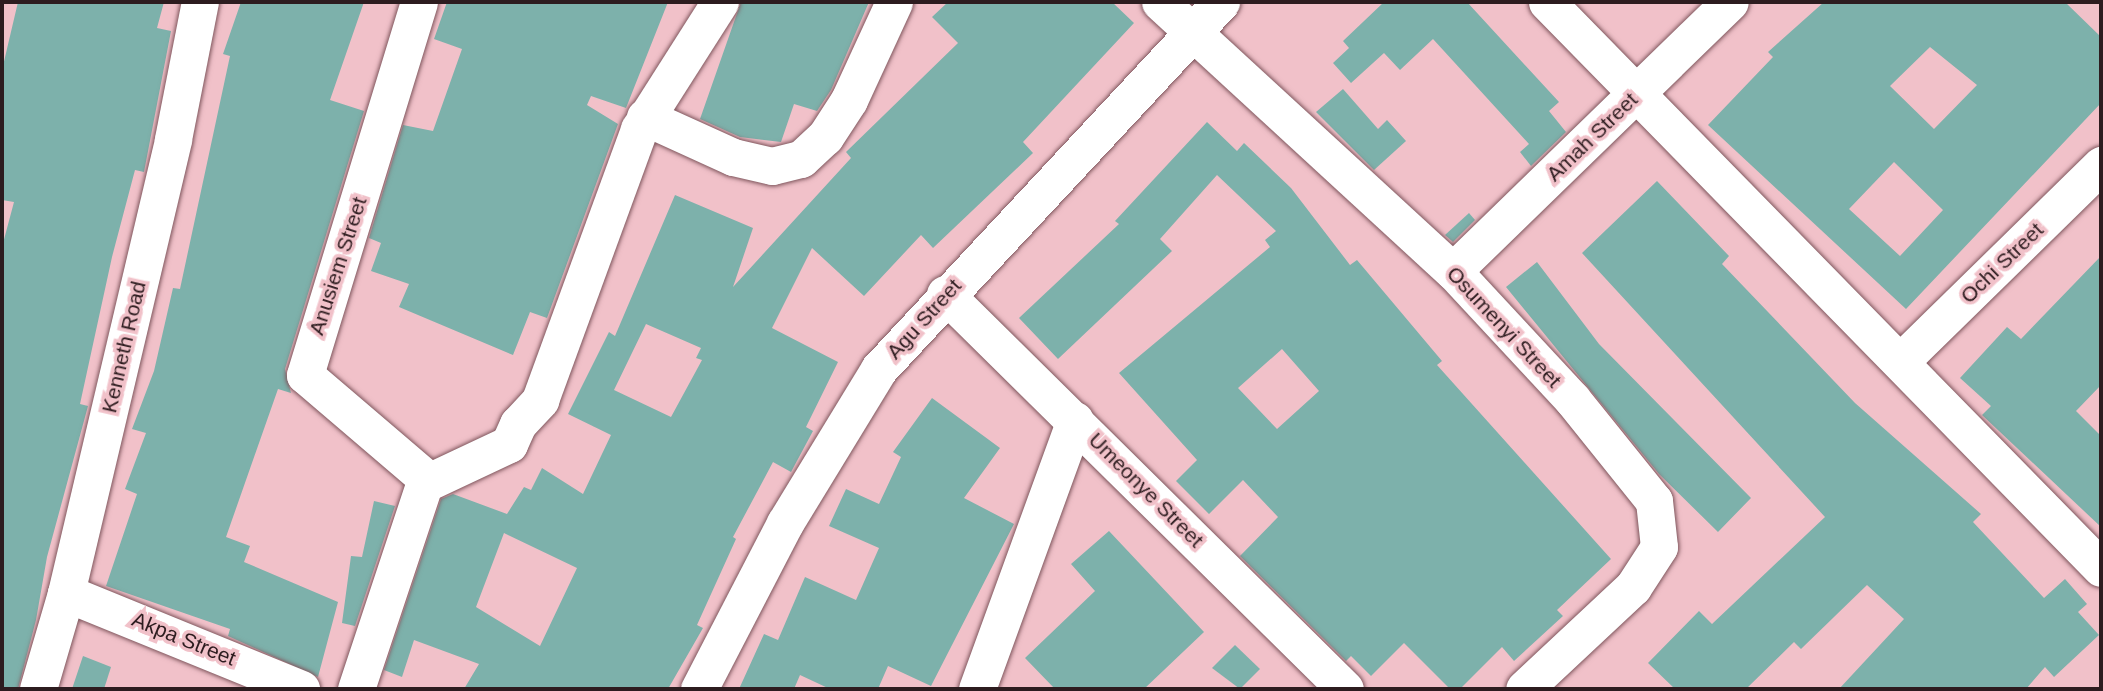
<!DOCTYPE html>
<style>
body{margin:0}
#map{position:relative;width:2103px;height:691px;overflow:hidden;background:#f1c1c9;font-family:Helvetica,sans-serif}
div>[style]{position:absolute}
.building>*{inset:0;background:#7db1ab}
.roads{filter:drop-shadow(0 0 2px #7f565d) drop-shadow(0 0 2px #7f565d)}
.minor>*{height:37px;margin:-18.5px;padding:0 18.5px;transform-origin:18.5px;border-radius:18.5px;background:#fff}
span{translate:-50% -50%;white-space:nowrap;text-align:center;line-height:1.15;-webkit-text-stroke:7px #f1c1c9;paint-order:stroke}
.street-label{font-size:21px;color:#2d1c1f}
.frame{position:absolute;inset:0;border:4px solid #2d1c1f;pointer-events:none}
</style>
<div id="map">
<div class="building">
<i style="clip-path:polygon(18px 2px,164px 2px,157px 28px,171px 31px,144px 172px,135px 170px,112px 257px,80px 404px,88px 406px,47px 557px,36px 620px,18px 689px,2px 689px,2px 247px,14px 202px,2px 200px,2px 70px)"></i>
<i style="clip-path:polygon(241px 2px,364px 2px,330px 100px,364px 111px,285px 369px,291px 393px,278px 389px,226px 537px,250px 546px,244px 562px,338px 602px,318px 677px,228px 636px,230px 629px,106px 586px,137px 494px,125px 489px,146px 433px,132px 429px,154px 371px,173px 288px,180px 289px,230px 56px,223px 54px)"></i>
<i style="clip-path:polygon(447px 2px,668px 2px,626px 108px,591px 96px,587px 105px,618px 124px,547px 318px,530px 312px,513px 355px,399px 307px,409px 284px,371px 271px,381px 243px,369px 238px,403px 125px,433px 131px,462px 49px,434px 39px)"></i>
<i style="clip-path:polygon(741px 2px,869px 2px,831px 90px,817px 111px,794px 104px,781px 142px,740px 137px,700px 119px)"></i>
<i style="clip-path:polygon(evenodd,948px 2px,1112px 2px,1134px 23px,1023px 142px,1033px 153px,933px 248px,921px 235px,864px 296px,812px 248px,772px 328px,838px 362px,806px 427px,813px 431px,791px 472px,773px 462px,733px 537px,736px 539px,697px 625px,703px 628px,668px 689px,464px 689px,479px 664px,414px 640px,402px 677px,384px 670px,441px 499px,453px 494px,507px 514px,524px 487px,531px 490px,542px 468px,583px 494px,611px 435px,568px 414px,609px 332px,615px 336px,675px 195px,753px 228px,733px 287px,851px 158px,846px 152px,958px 43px,932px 17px,948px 2px,646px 324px,701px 348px,696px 358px,702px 360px,671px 417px,614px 390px,646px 324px,948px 2px,504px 533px,577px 568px,540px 646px,476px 607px,504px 533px)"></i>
<i style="clip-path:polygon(1384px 2px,1467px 2px,1559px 102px,1549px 111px,1566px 132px,1531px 166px,1520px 152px,1529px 144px,1433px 39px,1400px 70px,1384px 53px,1351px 83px,1333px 63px,1349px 48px,1343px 41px)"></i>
<i style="clip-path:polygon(evenodd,1824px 2px,2065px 2px,2101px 37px,2101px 103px,1906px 309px,1708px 125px,1773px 57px,1768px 52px,1824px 2px,1930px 47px,1977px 85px,1934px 129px,1890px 86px,1930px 47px,1824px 2px,1894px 162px,1943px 210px,1900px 256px,1849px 209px,1894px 162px)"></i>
<i style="clip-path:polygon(1343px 89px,1378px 129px,1387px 120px,1406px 141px,1374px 170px,1316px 112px)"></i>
<i style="clip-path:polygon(evenodd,1207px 122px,1237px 151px,1244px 143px,1291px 188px,1350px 265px,1357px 260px,1442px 361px,1437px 365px,1611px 559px,1557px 610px,1563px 616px,1514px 661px,1502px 647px,1460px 689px,1450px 689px,1404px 643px,1371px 676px,1351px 656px,1346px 661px,1240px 556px,1278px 517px,1243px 480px,1209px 514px,1176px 481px,1197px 460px,1119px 373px,1270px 247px,1265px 240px,1276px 231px,1217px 175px,1160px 239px,1172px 251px,1058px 359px,1019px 318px,1119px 224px,1115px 221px,1207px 122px,1282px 349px,1319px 391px,1277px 429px,1238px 388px,1282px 349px)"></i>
<i style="clip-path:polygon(1657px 181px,1729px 256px,1722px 264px,1855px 403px,1981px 514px,1973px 522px,2044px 598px,2065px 579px,2087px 604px,2078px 612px,2099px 635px,2054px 677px,2045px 667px,2026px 689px,1839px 689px,1904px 619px,1867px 585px,1801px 649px,1794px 642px,1746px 689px,1675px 689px,1648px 663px,1699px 611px,1712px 624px,1825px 517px,1582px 253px)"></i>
<i style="clip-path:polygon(1469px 213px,1475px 220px,1453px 242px,1445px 235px)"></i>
<i style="clip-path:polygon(2101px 256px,2101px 385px,2076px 411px,2101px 436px,2101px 527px,1982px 415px,1991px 406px,1960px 378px,2007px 327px,2021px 339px)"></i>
<i style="clip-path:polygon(1537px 262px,1599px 344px,1751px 498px,1718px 532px,1659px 474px,1506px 287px)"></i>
<i style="clip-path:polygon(932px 398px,1000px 448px,964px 498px,1014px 524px,931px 686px,888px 666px,878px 689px,830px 689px,800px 675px,794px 689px,739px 689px,764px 634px,778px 640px,805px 577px,856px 600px,879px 548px,829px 526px,846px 489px,879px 504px,901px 457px,893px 452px)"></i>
<i style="clip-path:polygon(374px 501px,395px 506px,355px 626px,342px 623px,351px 556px,362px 557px)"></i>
<i style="clip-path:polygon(1109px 531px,1204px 632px,1144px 689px,1055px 689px,1025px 658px,1095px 591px,1071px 564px)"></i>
<i style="clip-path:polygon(1235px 645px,1260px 669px,1240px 689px,1212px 668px)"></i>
<i style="clip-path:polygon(83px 656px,111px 667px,104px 689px,72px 689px)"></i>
</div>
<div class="roads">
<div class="minor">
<i style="left:419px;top:2px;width:390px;rotate:107deg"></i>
<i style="left:305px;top:375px;width:162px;rotate:40.5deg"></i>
<i style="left:1160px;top:2px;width:398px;rotate:42.6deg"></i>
<i style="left:1453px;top:271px;width:175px;rotate:47.1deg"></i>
<i style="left:1572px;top:399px;width:131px;rotate:51.2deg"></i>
<i style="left:1654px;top:501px;width:46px;rotate:83.8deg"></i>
<i style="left:1659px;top:547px;width:48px;rotate:123deg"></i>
<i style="left:1633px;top:587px;width:149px;rotate:136.9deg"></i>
<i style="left:1547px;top:2px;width:792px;rotate:45.61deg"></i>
<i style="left:645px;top:117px;width:97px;rotate:24.4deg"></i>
<i style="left:733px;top:157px;width:40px;rotate:13deg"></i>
<i style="left:772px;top:166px;width:30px;rotate:-14deg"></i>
<i style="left:801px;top:159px;width:33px;rotate:-43deg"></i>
<i style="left:825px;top:137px;width:44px;rotate:-57deg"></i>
<i style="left:849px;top:100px;width:108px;rotate:-65.3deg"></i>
<i style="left:1453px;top:271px;width:386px;rotate:-44.2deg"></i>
<i style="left:945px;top:294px;width:562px;rotate:44.64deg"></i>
<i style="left:1902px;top:360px;width:279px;rotate:-44.4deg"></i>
<i style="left:66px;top:593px;width:254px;rotate:22.2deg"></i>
<i style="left:38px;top:689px;width:100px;rotate:-73.7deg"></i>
<i style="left:66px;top:593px;width:466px;rotate:-76.7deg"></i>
<i style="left:173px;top:139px;width:140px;rotate:-78.9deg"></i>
<i style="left:356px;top:689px;width:216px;rotate:-71.6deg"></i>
<i style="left:424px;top:484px;width:94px;rotate:-25.2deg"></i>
<i style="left:509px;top:444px;width:22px;rotate:-66deg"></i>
<i style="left:518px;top:424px;width:33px;rotate:-47deg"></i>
<i style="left:540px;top:400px;width:289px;rotate:-69.9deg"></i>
<i style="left:639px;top:129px;width:151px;rotate:-57.5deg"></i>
<i style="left:699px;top:689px;width:187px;rotate:-62.6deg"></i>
<i style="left:785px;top:523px;width:180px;rotate:-58.6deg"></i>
<i style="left:879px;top:369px;width:502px;rotate:-47.02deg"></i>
<i style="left:977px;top:689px;width:286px;rotate:-70deg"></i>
</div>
</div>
<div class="street-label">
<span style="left:1592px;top:137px;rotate:-44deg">Amah Street</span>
<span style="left:2002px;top:263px;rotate:-44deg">Ochi Street</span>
<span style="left:338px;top:266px;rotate:-72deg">Anusiem Street</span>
<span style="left:924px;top:319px;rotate:-48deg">Agu Street</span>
<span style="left:1504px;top:327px;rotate:47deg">Osumenyi Street</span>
<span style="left:124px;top:347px;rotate:-77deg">Kenneth Road</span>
<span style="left:1146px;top:490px;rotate:45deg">Umeonye Street</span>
<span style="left:184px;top:639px;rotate:22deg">Akpa Street</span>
</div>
<div class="frame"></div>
</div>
